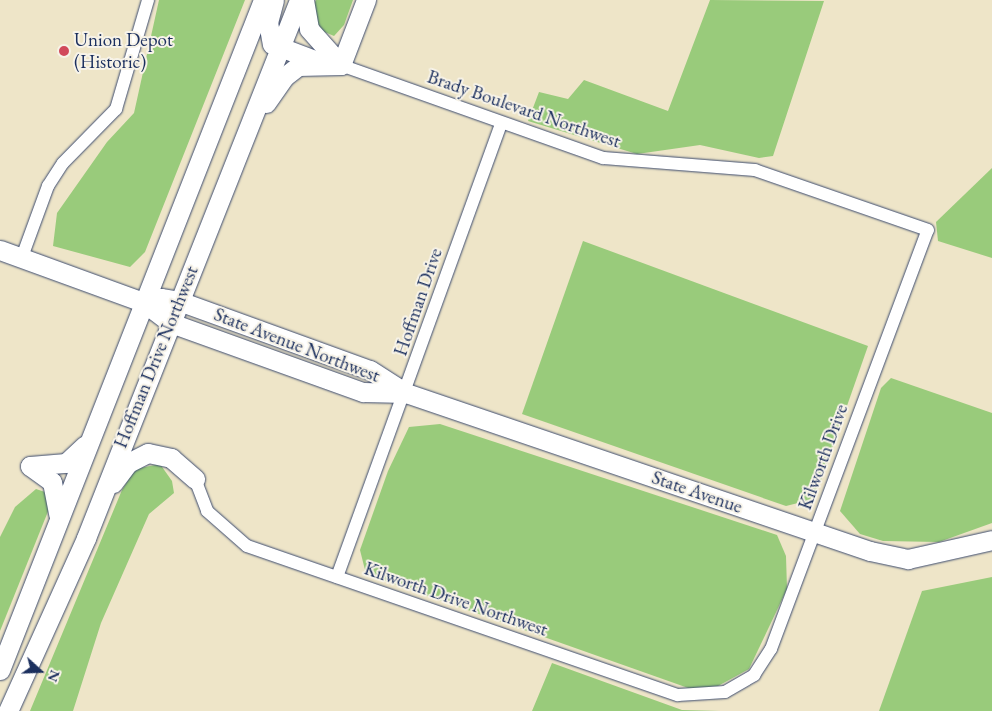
<!DOCTYPE html>
<style>
body{margin:0}
#map{position:relative;width:992px;height:711px;overflow:hidden;background:#eee5c8;font-family:"EB Garamond",serif}
div>[style]{position:absolute}
.green>*{inset:0;background:#99cb7b}
.roads{filter:drop-shadow(0 0 1px #3b4a6e) drop-shadow(0 0 1px #3b4a6e)}
.street>*{height:12px;margin:-6px;padding:0 6px;transform-origin:6px;border-radius:6px;background:#fff}
.secondary>*{height:19px;margin:-9.5px;padding:0 9.5px;transform-origin:9.5px;border-radius:9.5px;background:#fff}
.dots>*{width:14px;height:14px;translate:-50% -50%;box-sizing:border-box;border:2px solid #f7f3e8;border-radius:50%}
span{translate:-50% -50%;white-space:nowrap;text-align:center;line-height:1.15;-webkit-text-stroke:4px #f7f3e8;paint-order:stroke}
.poi-label{font-size:19px;color:#1b2f5e}
.left{translate:0 -50%;text-align:left}
.street-label{font-size:19px;color:#1b2f5e}
.north{position:absolute;left:15px;top:646px;width:50px;height:50px;-webkit-text-stroke:4px #f7f3e8;paint-order:stroke;rotate:110deg;font-size:14px;font-weight:700;line-height:20px;text-align:center;color:#1b2f5e}
.north::after{content:'';display:block;margin:auto;width:18px;height:22px;background:#1b2f5e;clip-path:polygon(50% 0,100% 100%,50% 72%,0 100%)}
</style>
<div id="map">
<div class="green">
<i style="clip-path:polygon(159px 0,245px 0,145px 252px,130px 267px,53px 246px,57px 213px,107px 142px,134px 113px)"></i>
<i style="clip-path:polygon(316px 0,353px 0,344px 25px,334px 36px,320px 30px,312px 8px)"></i>
<i style="clip-path:polygon(710px 0,824px 1px,773px 156px,759px 158px,700px 145px,637px 154px,528px 121px,539px 92px,568px 99px,584px 80px,668px 111px)"></i>
<i style="clip-path:polygon(992px 168px,992px 258px,938px 241px,936px 222px)"></i>
<i style="clip-path:polygon(583px 241px,868px 346px,821px 480px,810px 500px,786px 506px,522px 414px)"></i>
<i style="clip-path:polygon(891px 378px,992px 413px,992px 523px,939px 542px,883px 541px,860px 534px,840px 511px,881px 388px)"></i>
<i style="clip-path:polygon(440px 424px,777px 535px,786px 556px,787px 589px,749px 669px,718px 686px,691px 689px,366px 574px,360px 550px,388px 471px,409px 427px)"></i>
<i style="clip-path:polygon(160px 464px,172px 481px,174px 493px,149px 514px,101px 623px,73px 711px,30px 711px,122px 490px,135px 469px)"></i>
<i style="clip-path:polygon(36px 489px,48px 493px,49px 509px,0 631px,0 537px,15px 507px)"></i>
<i style="clip-path:polygon(992px 577px,992px 711px,879px 711px,922px 591px)"></i>
<i style="clip-path:polygon(552px 663px,682px 710px,721px 711px,532px 711px)"></i>
</div>
<div class="roads">
<div class="street">
<i style="left:22px;top:257px;width:76px;rotate:-69.9deg"></i>
<i style="left:48px;top:186px;width:27px;rotate:-57deg"></i>
<i style="left:63px;top:163px;width:76px;rotate:-45.5deg"></i>
<i style="left:116px;top:109px;width:114px;rotate:-73.6deg"></i>
<i style="left:195px;top:479px;width:34px;rotate:69deg"></i>
<i style="left:207px;top:511px;width:53px;rotate:41.2deg"></i>
<i style="left:247px;top:546px;width:456px;rotate:19.1deg"></i>
<i style="left:678px;top:695px;width:47px;rotate:-3.7deg"></i>
<i style="left:725px;top:692px;width:34px;rotate:-30deg"></i>
<i style="left:754px;top:675px;width:31px;rotate:-57deg"></i>
<i style="left:771px;top:649px;width:447px;rotate:-69.5deg"></i>
<i style="left:928px;top:230px;width:183px;rotate:-160.9deg"></i>
<i style="left:755px;top:170px;width:152px;rotate:-175.5deg"></i>
<i style="left:603px;top:158px;width:278px;rotate:-160.5deg"></i>
<i style="left:337px;top:577px;width:483px;rotate:-70.1deg"></i>
</div>
<div class="secondary">
<i style="left:274px;top:0;width:23px;rotate:105deg"></i>
<i style="left:268px;top:22px;width:22px;rotate:80deg"></i>
<i style="left:272px;top:44px;width:48px;rotate:20.7deg"></i>
<i style="left:304px;top:0;width:29px;rotate:80deg"></i>
<i style="left:309px;top:29px;width:48px;rotate:48.4deg"></i>
<i style="left:341px;top:65px;width:70px;rotate:-69deg"></i>
<i style="left:266px;top:103px;width:32px;rotate:-55deg"></i>
<i style="left:284px;top:77px;width:18px;rotate:-38deg"></i>
<i style="left:298px;top:66px;width:43px;rotate:-1.3deg"></i>
<i style="left:0;top:250px;width:152px;rotate:20deg"></i>
<i style="left:143px;top:302px;width:35px;rotate:37deg"></i>
<i style="left:171px;top:323px;width:204px;rotate:19.8deg"></i>
<i style="left:363px;top:392px;width:43px;rotate:1.3deg"></i>
<i style="left:143px;top:302px;width:18px;rotate:-13deg"></i>
<i style="left:161px;top:298px;width:18px;rotate:9deg"></i>
<i style="left:179px;top:301px;width:203px;rotate:19.9deg"></i>
<i style="left:370px;top:370px;width:43px;rotate:32.6deg"></i>
<i style="left:406px;top:393px;width:490px;rotate:18.8deg"></i>
<i style="left:870px;top:551px;width:39px;rotate:12deg"></i>
<i style="left:908px;top:559px;width:86px;rotate:-12.7deg"></i>
<i style="left:30px;top:466px;width:27px;rotate:36deg"></i>
<i style="left:52px;top:482px;width:33px;rotate:79deg"></i>
<i style="left:30px;top:466px;width:36px;rotate:-5deg"></i>
<i style="left:66px;top:463px;width:26px;rotate:-43deg"></i>
<i style="left:113px;top:483px;width:25px;rotate:-53deg"></i>
<i style="left:128px;top:463px;width:22px;rotate:-27deg"></i>
<i style="left:148px;top:453px;width:24px;rotate:12deg"></i>
<i style="left:171px;top:458px;width:32px;rotate:41deg"></i>
<i style="left:0;top:670px;width:720px;rotate:-68.57deg"></i>
<i style="left:8px;top:711px;width:190px;rotate:-65.7deg"></i>
<i style="left:86px;top:538px;width:579px;rotate:-68.4deg"></i>
</div>
</div>
<div class="dots">
<i style="left:64px;top:51px;background:#d1495b"></i>
</div>
<div class="poi-label">
<span class="left" style="left:74px;top:51px">Union Depot<br>(Historic)</span>
</div>
<div class="street-label">
<span style="left:524px;top:109px;rotate:19deg">Brady Boulevard Northwest</span>
<span style="left:418px;top:302px;rotate:-71deg">Hoffman Drive</span>
<span style="left:297px;top:345px;rotate:21deg">State Avenue Northwest</span>
<span style="left:156px;top:357px;rotate:-68deg">Hoffman Drive Northwest</span>
<span style="left:823px;top:457px;rotate:-70deg">Kilworth Drive</span>
<span style="left:697px;top:492px;rotate:19deg">State Avenue</span>
<span style="left:456px;top:599px;rotate:19deg">Kilworth Drive Northwest</span>
</div>
<div class="north">N</div>
</div>
